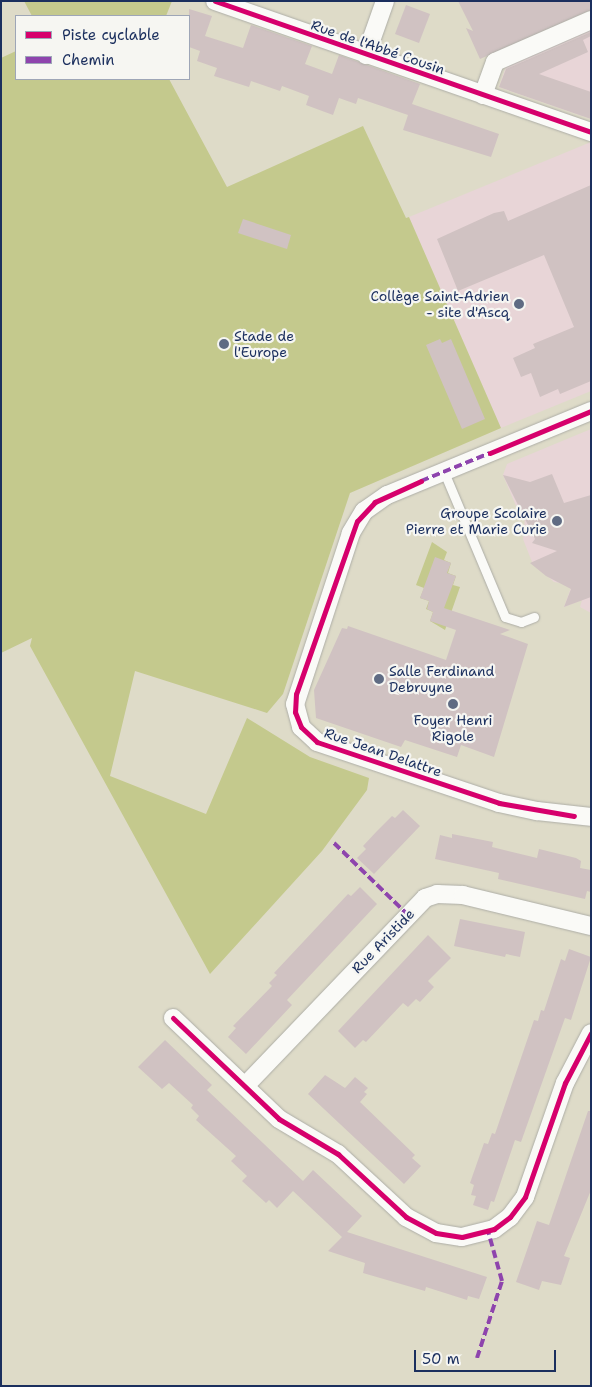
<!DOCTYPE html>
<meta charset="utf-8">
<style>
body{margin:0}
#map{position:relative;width:592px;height:1387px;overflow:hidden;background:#dedbc8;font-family:"Shantell Sans",sans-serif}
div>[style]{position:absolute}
.built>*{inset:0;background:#e8d5d7}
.green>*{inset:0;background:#c4c98d}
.building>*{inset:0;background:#d0c2c2}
.roads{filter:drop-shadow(0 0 1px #adada6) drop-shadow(0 0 1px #adada6)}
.service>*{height:9px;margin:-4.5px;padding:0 4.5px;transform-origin:4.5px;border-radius:4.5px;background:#fafaf7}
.minor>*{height:18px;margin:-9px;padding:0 9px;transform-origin:9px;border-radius:9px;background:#fafaf7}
.quiet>*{height:4px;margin-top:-2px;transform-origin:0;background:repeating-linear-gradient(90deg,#8e44ad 0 8px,transparent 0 12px)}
.cycleway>*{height:5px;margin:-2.5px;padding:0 2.5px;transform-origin:2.5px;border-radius:2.5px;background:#d6006c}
.dots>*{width:14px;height:14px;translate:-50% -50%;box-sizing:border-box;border:2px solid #f6f6f2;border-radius:50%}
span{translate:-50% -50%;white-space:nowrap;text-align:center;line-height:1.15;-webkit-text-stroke:4.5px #f6f6f2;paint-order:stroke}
.street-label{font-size:14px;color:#1b2f5e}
.poi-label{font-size:14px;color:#1b2f5e}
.right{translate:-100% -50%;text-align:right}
.left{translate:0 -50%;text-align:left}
.frame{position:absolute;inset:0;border:2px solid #1b2f5e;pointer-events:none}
.legend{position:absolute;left:15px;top:15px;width:175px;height:65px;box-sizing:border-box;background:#f6f6f2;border:1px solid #9ea6b7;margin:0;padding:6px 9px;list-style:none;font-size:15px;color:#1b2f5e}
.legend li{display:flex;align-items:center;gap:10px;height:25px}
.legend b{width:25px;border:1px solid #9ea6b7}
.scale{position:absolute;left:414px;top:1350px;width:142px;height:22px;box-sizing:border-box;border:2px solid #1b2f5e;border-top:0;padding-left:6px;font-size:15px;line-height:18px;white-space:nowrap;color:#1b2f5e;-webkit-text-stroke:4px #f6f6f2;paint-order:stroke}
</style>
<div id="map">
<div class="built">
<i style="clip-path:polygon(591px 27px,591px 119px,499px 87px,507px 64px)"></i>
<i style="clip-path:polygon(591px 142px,591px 391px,501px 428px,409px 217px)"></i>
<i style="clip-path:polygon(591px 429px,591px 613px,580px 607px,582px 600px,564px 607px,572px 585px,554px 582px,532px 562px,523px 539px,525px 518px,521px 504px,516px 506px,503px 475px,507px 464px)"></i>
</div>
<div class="green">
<i style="clip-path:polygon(24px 1px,172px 1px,166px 16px,32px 16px)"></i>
<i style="clip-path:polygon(16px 51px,16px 79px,169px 79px,227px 187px,363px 126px,406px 218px,409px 217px,501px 428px,350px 493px,283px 694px,267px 713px,135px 671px,110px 776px,206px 814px,247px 718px,310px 757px,369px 778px,367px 790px,322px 851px,210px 974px,30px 646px,32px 638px,1px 653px,1px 58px)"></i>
<i style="clip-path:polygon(432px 542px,447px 552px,444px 560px,451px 563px,448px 573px,456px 576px,453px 585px,460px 587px,445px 630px,430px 621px,433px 612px,426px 609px,429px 601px,420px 598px,424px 588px,416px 585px)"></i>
</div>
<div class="building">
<i style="clip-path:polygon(458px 1px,591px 1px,591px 10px,480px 59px,466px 28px,473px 31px)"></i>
<i style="clip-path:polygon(406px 5px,430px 14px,419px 43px,395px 34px)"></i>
<i style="clip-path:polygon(189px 9px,212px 16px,205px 36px,243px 48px,251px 25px,312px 46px,305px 64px,332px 74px,339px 55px,420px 84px,412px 104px,499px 134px,491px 157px,403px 130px,408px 115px,358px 98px,356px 104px,339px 98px,333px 115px,306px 105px,309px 96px,282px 86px,280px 91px,251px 81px,249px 87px,214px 76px,217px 68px,197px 61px,200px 51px,189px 47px)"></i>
<i style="clip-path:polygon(591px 32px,591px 36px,583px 40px,588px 52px,539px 74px,591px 92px,591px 119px,499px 87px,506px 69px)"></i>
<i style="clip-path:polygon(591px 185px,591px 381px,560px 394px,558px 389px,540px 397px,531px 373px,521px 377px,513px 358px,535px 348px,533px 344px,574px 327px,544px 255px,458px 291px,437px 239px,494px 213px,504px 211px,508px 221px)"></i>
<i style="clip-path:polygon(243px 219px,291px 235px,287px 249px,238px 233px)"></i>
<i style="clip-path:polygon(440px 339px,442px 343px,451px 339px,485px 419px,462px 429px,426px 345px)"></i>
<i style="clip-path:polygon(552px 474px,564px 503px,591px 495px,591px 597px,564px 607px,571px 589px,546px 576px,530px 563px,557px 551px,532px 543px,535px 539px,503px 475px,530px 482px)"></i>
<i style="clip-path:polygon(435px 557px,451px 563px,447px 573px,456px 576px,444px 608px,510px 630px,500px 634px,528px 644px,494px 757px,461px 745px,457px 757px,405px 740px,401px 747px,316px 718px,314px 690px,342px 628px,347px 629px,348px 626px,446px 660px,456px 630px,430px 621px,433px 612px,427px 609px,429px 601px,420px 598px)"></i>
<i style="clip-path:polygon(403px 810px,420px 826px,374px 874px,357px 858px,366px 849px,363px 846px,377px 831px,392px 816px,395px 818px)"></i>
<i style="clip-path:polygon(452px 834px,493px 842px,492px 847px,537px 858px,539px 849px,576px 858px,581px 861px,580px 868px,591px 870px,591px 892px,587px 891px,585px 899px,498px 879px,499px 873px,435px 859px,440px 835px,452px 838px)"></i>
<i style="clip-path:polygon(360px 887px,377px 904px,287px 1000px,292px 1005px,246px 1054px,228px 1037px,236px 1028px,233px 1026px,272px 986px,269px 983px,277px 975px,274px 973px,348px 894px,351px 896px)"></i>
<i style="clip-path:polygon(460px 919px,525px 932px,520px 957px,506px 954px,505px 957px,454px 946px)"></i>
<i style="clip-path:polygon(428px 935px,451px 958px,428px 981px,434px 987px,420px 1002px,416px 999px,408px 1007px,403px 1003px,366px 1042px,363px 1040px,355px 1048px,338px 1031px)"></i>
<i style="clip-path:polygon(569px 949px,591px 957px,571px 1020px,565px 1018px,521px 1142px,515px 1140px,494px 1202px,491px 1201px,488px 1210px,473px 1205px,476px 1196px,471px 1195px,474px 1185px,470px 1183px,484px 1143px,488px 1144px,492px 1133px,495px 1134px,534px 1020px,538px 1021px,541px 1010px,544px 1011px,561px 959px,565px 961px)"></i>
<i style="clip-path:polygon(165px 1040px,212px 1085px,207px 1090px,303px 1181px,313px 1170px,362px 1216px,347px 1232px,487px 1277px,479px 1299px,468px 1296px,467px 1300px,426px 1287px,425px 1291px,363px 1273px,365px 1263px,328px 1251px,342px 1237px,293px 1191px,277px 1208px,269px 1200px,266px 1203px,242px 1181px,247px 1176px,231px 1161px,236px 1156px,196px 1120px,199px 1116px,191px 1108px,193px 1105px,169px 1083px,162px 1089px,138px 1067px)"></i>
<i style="clip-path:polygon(325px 1075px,345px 1088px,355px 1077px,368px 1088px,364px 1092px,367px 1094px,360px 1102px,415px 1155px,412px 1158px,421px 1166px,404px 1184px,308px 1094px)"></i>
<i style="clip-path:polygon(588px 1111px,591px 1111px,591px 1190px,564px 1256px,570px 1258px,561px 1285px,542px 1281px,539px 1290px,516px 1282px,537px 1221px,549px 1225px)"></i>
</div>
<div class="roads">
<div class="service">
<i style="left:444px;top:472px;width:157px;rotate:67.2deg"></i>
<i style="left:505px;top:617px;width:17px;rotate:17deg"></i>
<i style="left:521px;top:622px;width:14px;rotate:-21deg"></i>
</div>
<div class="minor">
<i style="left:215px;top:1px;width:398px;rotate:19.2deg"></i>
<i style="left:366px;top:55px;width:57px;rotate:-70.6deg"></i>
<i style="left:483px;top:95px;width:35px;rotate:-70deg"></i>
<i style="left:495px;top:62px;width:105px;rotate:-23.6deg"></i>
<i style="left:591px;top:411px;width:221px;rotate:157.6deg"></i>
<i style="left:387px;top:495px;width:28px;rotate:145deg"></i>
<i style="left:364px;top:511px;width:26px;rotate:121deg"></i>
<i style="left:351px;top:533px;width:180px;rotate:108.1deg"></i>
<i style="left:295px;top:704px;width:24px;rotate:75deg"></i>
<i style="left:301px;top:727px;width:22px;rotate:43deg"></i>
<i style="left:317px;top:742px;width:192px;rotate:18.5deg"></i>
<i style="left:499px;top:803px;width:39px;rotate:12deg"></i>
<i style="left:537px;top:811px;width:54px;rotate:6.3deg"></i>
<i style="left:173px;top:1018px;width:146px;rotate:43.6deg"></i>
<i style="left:279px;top:1119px;width:69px;rotate:30.7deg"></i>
<i style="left:338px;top:1154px;width:93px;rotate:42.8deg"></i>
<i style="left:406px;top:1217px;width:34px;rotate:28deg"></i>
<i style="left:436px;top:1233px;width:26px;rotate:9deg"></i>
<i style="left:462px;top:1237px;width:33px;rotate:-14deg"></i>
<i style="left:494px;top:1229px;width:20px;rotate:-37deg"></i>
<i style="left:510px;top:1217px;width:25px;rotate:-53deg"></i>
<i style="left:525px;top:1197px;width:121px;rotate:-70.7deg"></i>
<i style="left:565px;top:1083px;width:56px;rotate:-62.5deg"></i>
<i style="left:245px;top:1086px;width:260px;rotate:-46.2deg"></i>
<i style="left:425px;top:898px;width:13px;rotate:-18deg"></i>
<i style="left:437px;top:894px;width:26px;rotate:2deg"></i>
<i style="left:463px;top:895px;width:132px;rotate:13.6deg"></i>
</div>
</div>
<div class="quiet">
<i style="left:421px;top:481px;width:74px;rotate:-22.1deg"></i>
<i style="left:334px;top:843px;width:102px;rotate:44.2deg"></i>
<i style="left:477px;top:1358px;width:81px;rotate:-72deg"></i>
<i style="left:502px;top:1281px;width:52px;rotate:-105.6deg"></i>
</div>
<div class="cycleway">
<i style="left:215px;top:1px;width:398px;rotate:19.2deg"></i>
<i style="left:490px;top:453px;width:109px;rotate:-22.6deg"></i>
<i style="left:421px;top:481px;width:51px;rotate:155.5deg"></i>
<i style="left:375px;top:502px;width:26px;rotate:133deg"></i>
<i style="left:357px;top:521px;width:183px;rotate:109.4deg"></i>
<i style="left:296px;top:694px;width:18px;rotate:93deg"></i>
<i style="left:295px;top:712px;width:16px;rotate:68deg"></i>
<i style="left:301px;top:727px;width:22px;rotate:43deg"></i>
<i style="left:317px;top:742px;width:192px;rotate:18.5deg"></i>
<i style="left:499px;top:803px;width:76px;rotate:9.8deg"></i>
<i style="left:173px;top:1018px;width:146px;rotate:43.6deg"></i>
<i style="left:279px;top:1119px;width:69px;rotate:30.7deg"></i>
<i style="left:338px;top:1154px;width:93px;rotate:42.8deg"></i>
<i style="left:406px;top:1217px;width:34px;rotate:28deg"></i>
<i style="left:436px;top:1233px;width:26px;rotate:9deg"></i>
<i style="left:462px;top:1237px;width:33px;rotate:-14deg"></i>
<i style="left:494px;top:1229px;width:20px;rotate:-37deg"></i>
<i style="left:510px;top:1217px;width:25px;rotate:-53deg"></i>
<i style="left:525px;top:1197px;width:121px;rotate:-70.7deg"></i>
<i style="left:565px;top:1083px;width:56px;rotate:-62.5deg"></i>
</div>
<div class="dots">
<i style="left:519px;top:304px;background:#5f6b83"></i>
<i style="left:224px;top:344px;background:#5f6b83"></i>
<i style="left:557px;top:521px;background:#5f6b83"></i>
<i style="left:379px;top:679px;background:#5f6b83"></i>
<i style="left:453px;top:704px;background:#5f6b83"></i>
</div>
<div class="street-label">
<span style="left:378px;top:47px;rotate:19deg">Rue de l'Abbé Cousin</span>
<span style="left:383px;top:752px;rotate:19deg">Rue Jean Delattre</span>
<span style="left:383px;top:941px;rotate:-46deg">Rue Aristide</span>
</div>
<div class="poi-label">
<span class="right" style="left:509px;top:304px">Collège Saint-Adrien<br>- site d'Ascq</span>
<span class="left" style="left:234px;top:344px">Stade de<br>l'Europe</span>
<span class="right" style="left:547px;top:521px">Groupe Scolaire<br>Pierre et Marie Curie</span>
<span class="left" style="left:389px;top:679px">Salle Ferdinand<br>Debruyne</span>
<span style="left:453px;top:728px">Foyer Henri<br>Rigole</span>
</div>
<div class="frame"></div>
<ul class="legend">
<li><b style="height:6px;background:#d6006c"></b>Piste cyclable</li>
<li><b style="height:6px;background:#8e44ad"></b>Chemin</li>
</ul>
<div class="scale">50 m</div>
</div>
